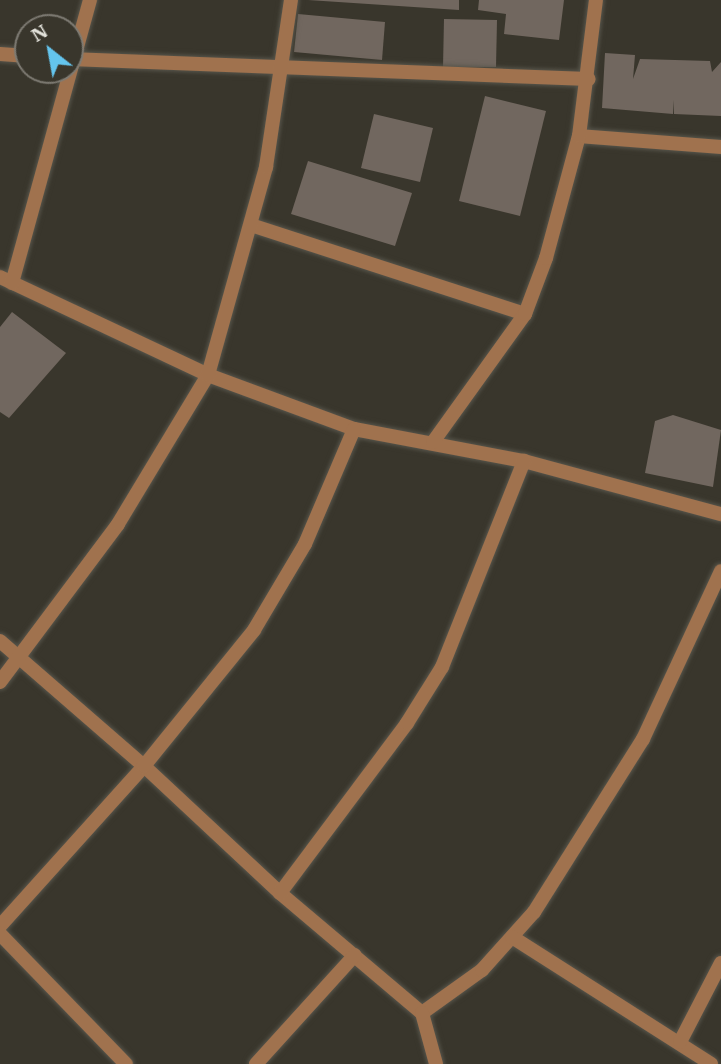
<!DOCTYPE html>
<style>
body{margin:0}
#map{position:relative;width:721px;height:1064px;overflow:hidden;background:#39362c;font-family:"IBM Plex Serif",serif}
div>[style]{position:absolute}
.building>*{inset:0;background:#71675f}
.roads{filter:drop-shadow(0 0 2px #57554b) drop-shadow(0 0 2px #57554b)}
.street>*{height:14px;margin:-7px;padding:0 7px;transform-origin:7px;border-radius:7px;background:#a0724e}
span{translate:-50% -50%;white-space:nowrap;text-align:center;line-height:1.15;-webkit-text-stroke:5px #39362c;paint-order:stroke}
.north{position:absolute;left:14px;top:14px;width:70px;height:70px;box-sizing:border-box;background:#39362c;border:2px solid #7d7a72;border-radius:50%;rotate:329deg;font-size:19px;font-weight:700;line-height:28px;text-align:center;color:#e2e1da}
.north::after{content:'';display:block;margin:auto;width:24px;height:32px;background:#64c5ee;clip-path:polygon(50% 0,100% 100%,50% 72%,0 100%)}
</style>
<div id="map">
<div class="building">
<i style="clip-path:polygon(308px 0,459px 0,459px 10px)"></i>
<i style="clip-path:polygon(479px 0,564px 0,559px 40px,504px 34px,506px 14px,478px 10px)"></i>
<i style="clip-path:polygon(298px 14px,385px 22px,382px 60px,294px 52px)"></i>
<i style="clip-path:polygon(444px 19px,497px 20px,496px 67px,443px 67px)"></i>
<i style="clip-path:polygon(605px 53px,635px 55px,633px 79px,640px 59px,710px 61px,712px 72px,721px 62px,721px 116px,674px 114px,674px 100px,673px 114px,602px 108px)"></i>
<i style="clip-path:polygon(485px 96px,546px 111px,520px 216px,459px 201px)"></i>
<i style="clip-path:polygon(374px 114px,433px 128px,420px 182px,361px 168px)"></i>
<i style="clip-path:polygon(308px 161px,412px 193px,395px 246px,291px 214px)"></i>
<i style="clip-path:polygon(12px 312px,66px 353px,9px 418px,0 412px,0 327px)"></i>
<i style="clip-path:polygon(673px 415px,721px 430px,713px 487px,645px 473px,655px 421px)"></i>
</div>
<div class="roads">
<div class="street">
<i style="left:0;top:54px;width:28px;rotate:4deg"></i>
<i style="left:70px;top:59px;width:519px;rotate:2.21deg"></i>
<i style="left:579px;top:136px;width:142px;rotate:4.4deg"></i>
<i style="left:251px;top:225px;width:288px;rotate:18deg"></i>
<i style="left:0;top:277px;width:230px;rotate:25.2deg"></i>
<i style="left:208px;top:375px;width:156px;rotate:20.3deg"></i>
<i style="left:354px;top:429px;width:173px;rotate:10.7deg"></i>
<i style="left:524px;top:461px;width:204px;rotate:15.1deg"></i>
<i style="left:12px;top:283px;width:294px;rotate:-74.6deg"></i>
<i style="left:433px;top:442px;width:158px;rotate:-54.3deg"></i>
<i style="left:525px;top:314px;width:60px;rotate:-69.4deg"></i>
<i style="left:546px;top:258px;width:126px;rotate:-74.9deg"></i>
<i style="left:579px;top:136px;width:137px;rotate:-82.9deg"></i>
<i style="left:0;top:641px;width:191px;rotate:41deg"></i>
<i style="left:144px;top:766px;width:186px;rotate:43deg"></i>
<i style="left:280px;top:893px;width:186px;rotate:40.2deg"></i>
<i style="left:422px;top:1013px;width:74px;rotate:-35.6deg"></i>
<i style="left:482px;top:970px;width:78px;rotate:-48.1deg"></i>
<i style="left:534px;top:912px;width:204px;rotate:-57.8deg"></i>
<i style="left:643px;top:739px;width:185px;rotate:-65.1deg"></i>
<i style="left:0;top:682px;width:197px;rotate:-53.2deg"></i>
<i style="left:118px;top:524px;width:174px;rotate:-58.9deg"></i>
<i style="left:208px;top:375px;width:216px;rotate:-74.4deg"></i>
<i style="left:266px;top:167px;width:169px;rotate:-81.5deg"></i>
<i style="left:280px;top:893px;width:212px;rotate:-53.2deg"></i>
<i style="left:407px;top:723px;width:66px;rotate:-58deg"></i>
<i style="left:442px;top:667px;width:222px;rotate:-68.3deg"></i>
<i style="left:0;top:926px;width:215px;rotate:-48deg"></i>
<i style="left:144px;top:766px;width:175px;rotate:-51deg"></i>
<i style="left:254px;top:630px;width:100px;rotate:-59.3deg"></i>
<i style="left:305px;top:544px;width:125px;rotate:-66.9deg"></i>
<i style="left:0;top:934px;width:181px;rotate:45.9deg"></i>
<i style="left:512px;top:937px;width:236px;rotate:32.5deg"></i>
<i style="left:422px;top:1013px;width:53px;rotate:74.6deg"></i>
<i style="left:680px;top:1042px;width:89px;rotate:-62.6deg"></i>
<i style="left:256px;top:1064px;width:147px;rotate:-47.8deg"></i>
</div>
</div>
<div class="north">N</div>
</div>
